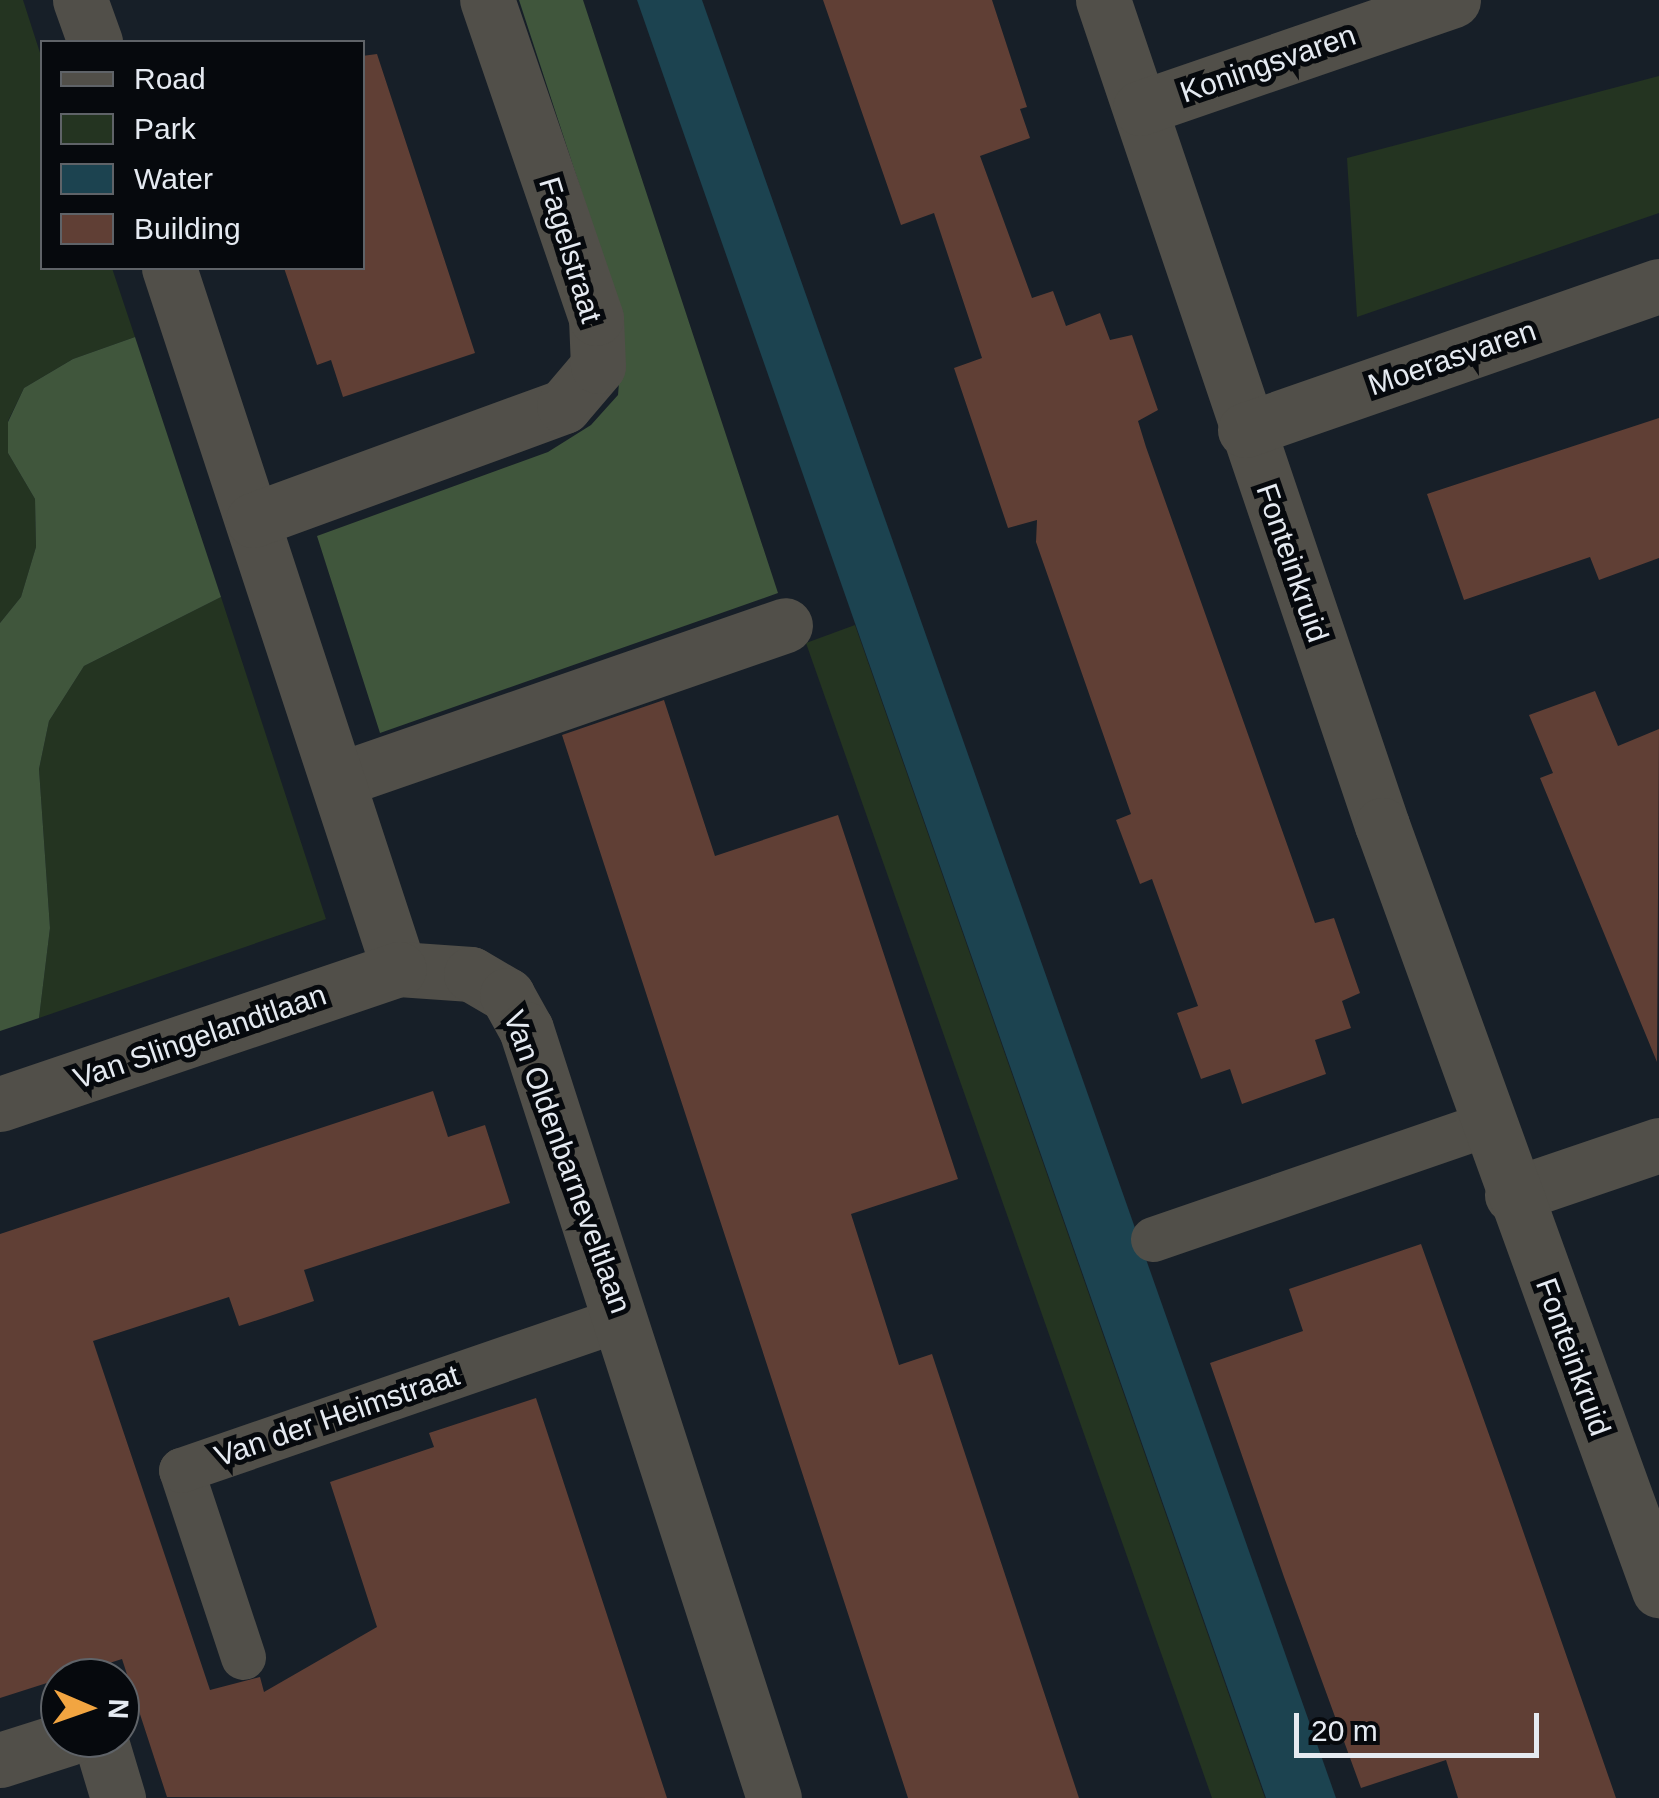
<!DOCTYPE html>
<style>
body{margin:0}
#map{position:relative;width:1659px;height:1798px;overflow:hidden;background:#171f28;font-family:Arial,sans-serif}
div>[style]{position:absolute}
.green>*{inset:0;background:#243421}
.forest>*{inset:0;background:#40563c}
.water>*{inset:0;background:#1c4350}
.building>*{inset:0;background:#603f35}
.service>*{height:45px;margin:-22.5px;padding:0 22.5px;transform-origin:22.5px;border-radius:22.5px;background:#514f49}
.pedestrian>*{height:55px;margin:-27.5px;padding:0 27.5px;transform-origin:27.5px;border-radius:27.5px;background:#514f49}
.minor>*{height:55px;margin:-27.5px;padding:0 27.5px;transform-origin:27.5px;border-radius:27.5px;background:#514f49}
span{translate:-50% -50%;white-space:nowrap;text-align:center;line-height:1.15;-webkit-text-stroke:10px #06090d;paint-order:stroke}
.street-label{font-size:30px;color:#e5eaf1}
.legend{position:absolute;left:40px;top:40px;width:325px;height:230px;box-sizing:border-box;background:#06090d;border:2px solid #5f6368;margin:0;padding:12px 18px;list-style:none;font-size:30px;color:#e5eaf1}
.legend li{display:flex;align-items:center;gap:20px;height:50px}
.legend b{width:50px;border:2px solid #5f6368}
.north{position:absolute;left:40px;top:1658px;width:100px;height:100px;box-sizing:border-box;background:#06090d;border:2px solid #5f6368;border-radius:50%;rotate:92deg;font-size:28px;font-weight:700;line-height:40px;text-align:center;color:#e5eaf1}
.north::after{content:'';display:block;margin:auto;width:35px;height:45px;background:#f2a541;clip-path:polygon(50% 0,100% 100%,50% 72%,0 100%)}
.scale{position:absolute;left:1294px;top:1713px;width:245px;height:45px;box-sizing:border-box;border:5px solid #e5eaf1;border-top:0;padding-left:12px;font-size:30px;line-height:35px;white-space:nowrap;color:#e5eaf1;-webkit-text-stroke:8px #06090d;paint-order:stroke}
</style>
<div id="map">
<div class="green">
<i style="clip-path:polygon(0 0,23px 0,42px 59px,42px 268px,112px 268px,135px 337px,73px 359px,24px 388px,8px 421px,8px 453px,35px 499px,36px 547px,21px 597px,0 623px)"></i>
<i style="clip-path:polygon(1659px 76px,1659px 213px,1357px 317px,1347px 158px)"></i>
<i style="clip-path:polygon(221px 597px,326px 919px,39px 1018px,50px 928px,39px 769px,49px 721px,84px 666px)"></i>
<i style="clip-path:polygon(855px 625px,1243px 1735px,1265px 1798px,1212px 1798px,806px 643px)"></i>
</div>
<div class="forest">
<i style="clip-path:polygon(519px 0,583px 0,778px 593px,380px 733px,317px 536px,548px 452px,591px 425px,618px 395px,624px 322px)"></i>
<i style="clip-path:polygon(135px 337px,221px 597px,84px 666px,49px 721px,39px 769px,50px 928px,39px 1018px,0 1031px,0 623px,21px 597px,36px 547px,35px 499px,8px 453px,8px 422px,24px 388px,73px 359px)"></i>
</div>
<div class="water">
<i style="clip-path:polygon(637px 0,702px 0,1336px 1798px,1266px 1798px)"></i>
</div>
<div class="building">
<i style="clip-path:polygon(823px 0,992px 0,1027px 107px,1020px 109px,1030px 138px,980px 156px,1032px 298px,1053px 291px,1066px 326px,1100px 313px,1110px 340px,1132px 335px,1158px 410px,1138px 421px,1146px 447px,1315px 923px,1334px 918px,1360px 993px,1342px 1001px,1351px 1028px,1315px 1040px,1326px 1074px,1242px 1104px,1230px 1069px,1201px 1079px,1177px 1013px,1198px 1006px,1152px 879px,1140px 884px,1116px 820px,1131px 814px,1036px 542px,1037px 520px,1008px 528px,954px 368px,982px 358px,934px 213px,901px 225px)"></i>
<i style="clip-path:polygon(377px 54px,475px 353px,343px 397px,331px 360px,317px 365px,284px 268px,362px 268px,362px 56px)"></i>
<i style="clip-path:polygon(1659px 418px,1659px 558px,1599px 580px,1590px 557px,1464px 600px,1427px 494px)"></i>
<i style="clip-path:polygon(1595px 691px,1618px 746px,1659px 729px,1657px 1062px,1540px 778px,1553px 773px,1529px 715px)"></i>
<i style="clip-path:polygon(664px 700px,715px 856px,838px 815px,958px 1179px,851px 1214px,899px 1365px,932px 1354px,1079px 1798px,908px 1798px,562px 735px)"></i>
<i style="clip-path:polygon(433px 1091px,448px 1137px,485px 1125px,510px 1203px,304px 1270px,314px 1301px,276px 1314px,239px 1326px,229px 1297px,93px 1341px,210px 1690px,260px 1677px,264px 1692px,377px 1627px,330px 1482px,434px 1447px,429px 1433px,536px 1398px,667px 1798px,167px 1797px,122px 1659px,0 1698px,0 1234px)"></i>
<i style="clip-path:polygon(1421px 1244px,1506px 1482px,1616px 1798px,1458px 1798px,1446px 1760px,1361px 1788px,1284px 1577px,1210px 1363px,1303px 1331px,1289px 1289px)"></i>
</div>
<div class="service">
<i style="left:1153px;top:1239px;width:353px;rotate:-19deg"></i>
<i style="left:243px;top:1657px;width:197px;rotate:-108.3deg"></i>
<i style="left:181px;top:1470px;width:467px;rotate:-19deg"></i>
</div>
<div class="pedestrian">
<i style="left:338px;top:780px;width:473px;rotate:-19.1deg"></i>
<i style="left:1512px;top:1195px;width:155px;rotate:-18.8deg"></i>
<i style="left:100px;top:1738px;width:63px;rotate:73.3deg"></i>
<i style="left:0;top:1760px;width:72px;rotate:-17.7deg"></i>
</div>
<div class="minor">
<i style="left:80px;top:0;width:45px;rotate:70.3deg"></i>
<i style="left:1103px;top:0;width:871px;rotate:71.32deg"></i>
<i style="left:1382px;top:825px;width:814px;rotate:70.1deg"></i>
<i style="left:1140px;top:108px;width:331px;rotate:-19deg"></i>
<i style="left:169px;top:268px;width:738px;rotate:71.84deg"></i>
<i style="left:399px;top:969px;width:72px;rotate:4deg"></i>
<i style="left:471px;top:974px;width:42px;rotate:30.3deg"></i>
<i style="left:507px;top:995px;width:39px;rotate:61deg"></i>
<i style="left:526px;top:1029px;width:808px;rotate:72.13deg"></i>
<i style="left:1245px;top:430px;width:438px;rotate:-19.2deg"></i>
<i style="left:253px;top:520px;width:331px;rotate:-20.1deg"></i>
<i style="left:564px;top:406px;width:52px;rotate:-49.6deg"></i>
<i style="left:598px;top:366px;width:48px;rotate:-92.4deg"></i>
<i style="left:596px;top:318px;width:336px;rotate:-108.9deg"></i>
<i style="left:0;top:1104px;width:421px;rotate:-18.7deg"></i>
</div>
<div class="street-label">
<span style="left:1268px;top:64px;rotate:-19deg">Koningsvaren</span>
<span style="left:570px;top:250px;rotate:73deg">Fagelstraat</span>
<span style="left:1452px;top:358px;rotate:-19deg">Moerasvaren</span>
<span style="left:1292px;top:563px;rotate:71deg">Fonteinkruid</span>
<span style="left:200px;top:1037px;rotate:-19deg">Van Slingelandtlaan</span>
<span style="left:567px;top:1162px;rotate:70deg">Van Oldenbarneveltlaan</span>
<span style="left:1573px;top:1357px;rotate:70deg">Fonteinkruid</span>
<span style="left:337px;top:1416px;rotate:-19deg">Van der Heimstraat</span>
</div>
<ul class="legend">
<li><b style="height:12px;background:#514f49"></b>Road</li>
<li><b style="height:28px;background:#243421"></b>Park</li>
<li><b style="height:28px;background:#1c4350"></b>Water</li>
<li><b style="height:28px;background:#603f35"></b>Building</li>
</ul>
<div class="north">N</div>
<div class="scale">20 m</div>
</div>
